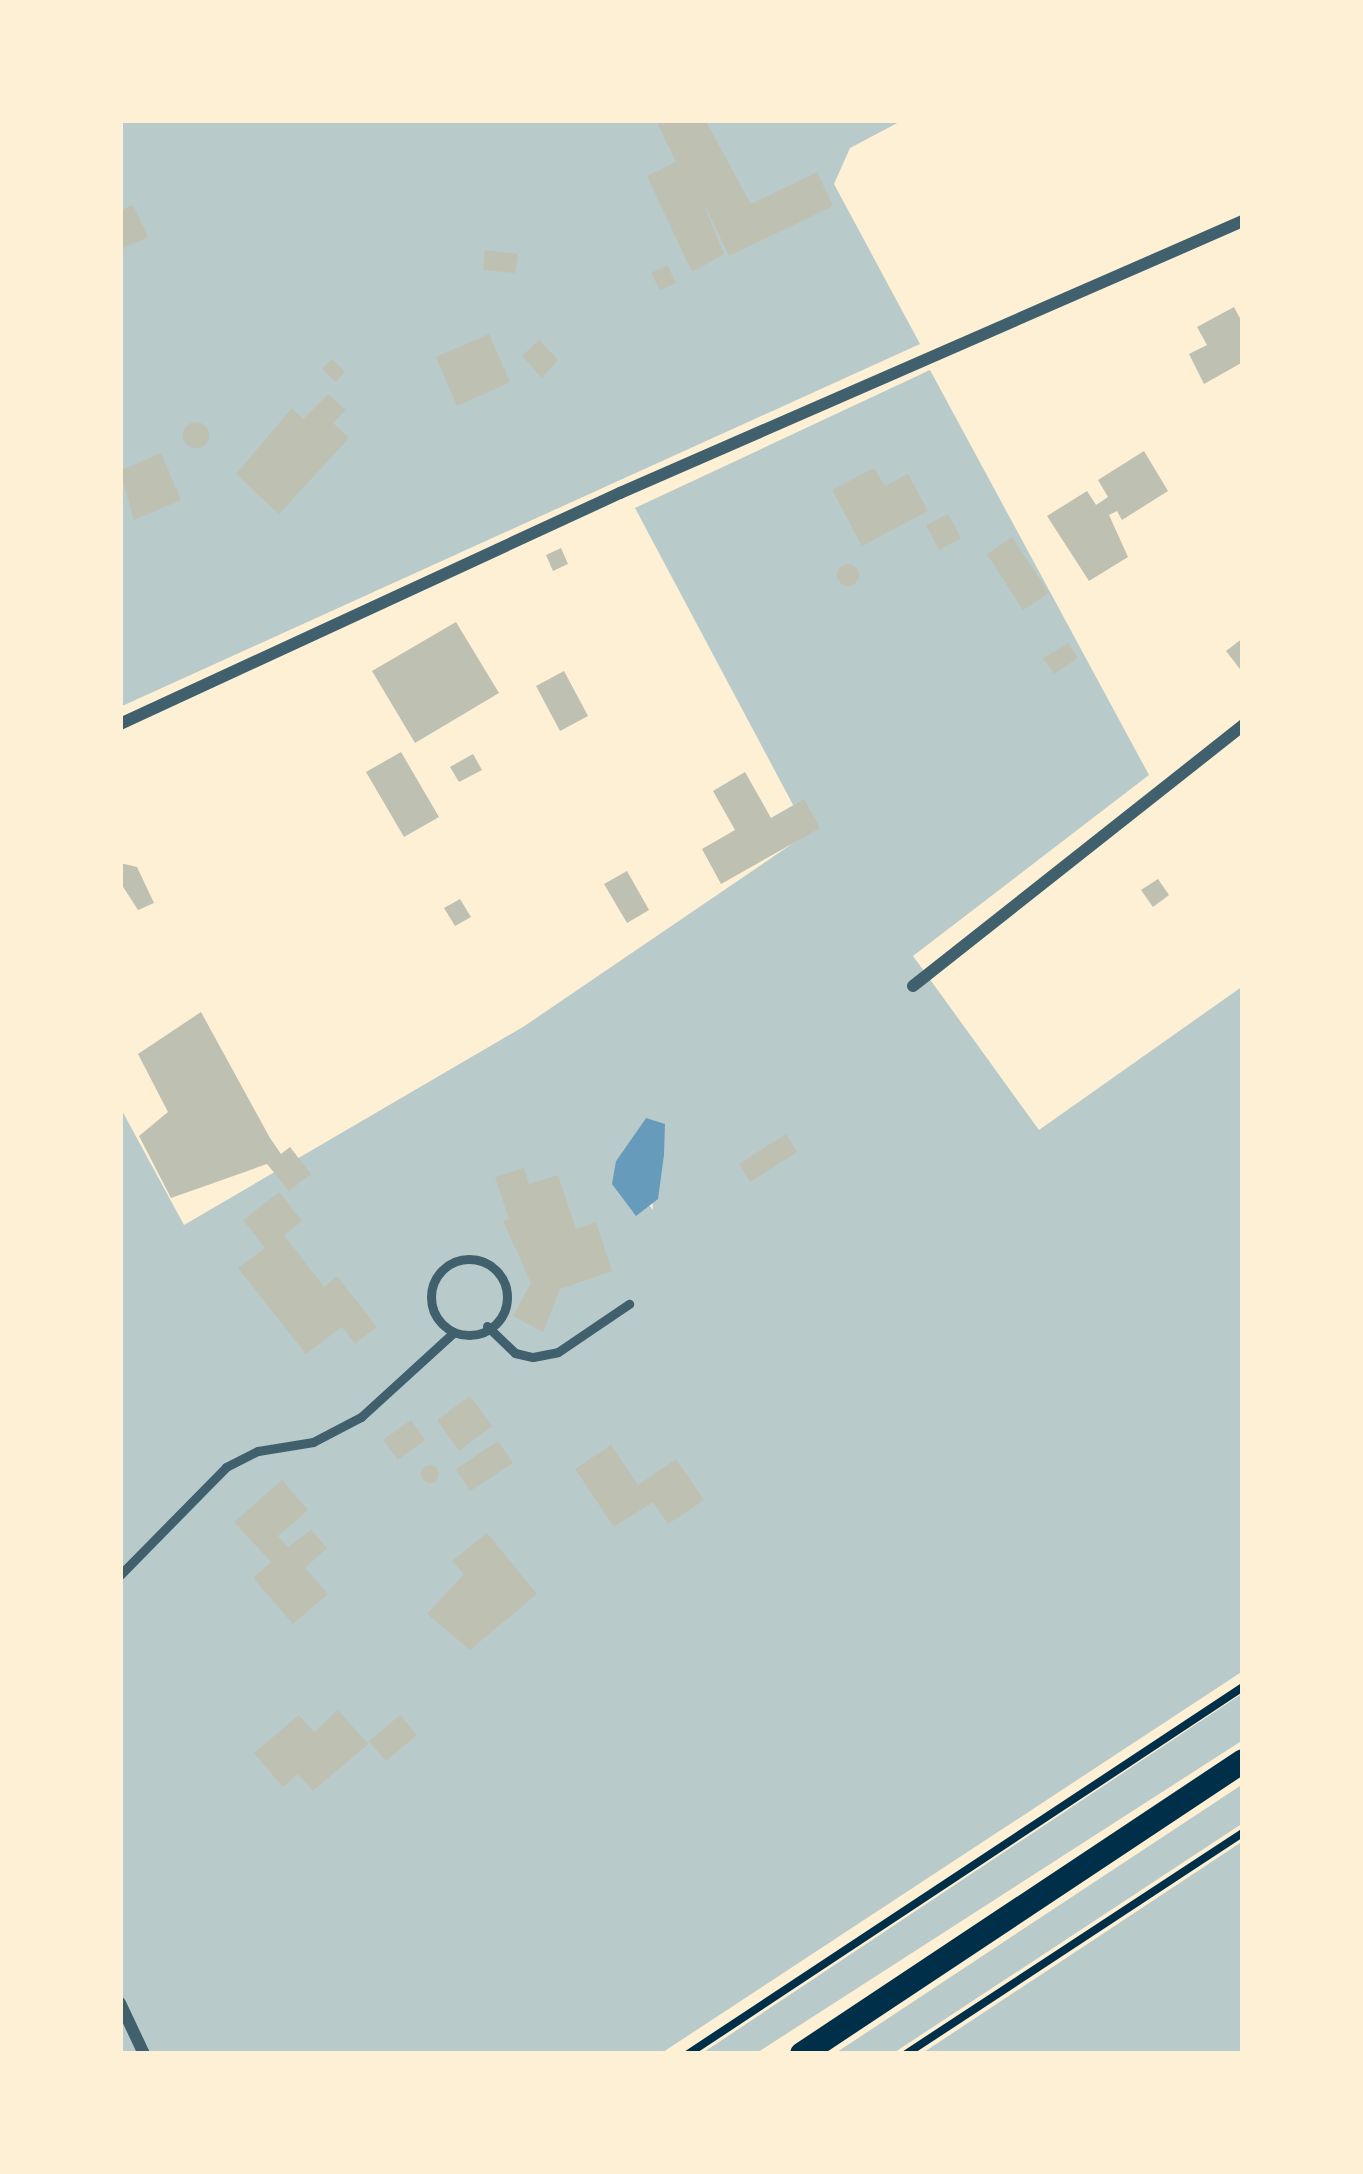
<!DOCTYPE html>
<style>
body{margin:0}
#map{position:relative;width:1363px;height:2174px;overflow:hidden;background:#fdf0d5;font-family:Inter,sans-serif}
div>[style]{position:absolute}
.green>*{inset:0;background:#b9caca}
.water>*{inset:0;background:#669bbc}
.building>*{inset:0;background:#bec0b2}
.round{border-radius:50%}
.path>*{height:8px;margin:-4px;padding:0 4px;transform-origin:4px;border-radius:4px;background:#003049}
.service>*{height:9px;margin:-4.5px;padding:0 4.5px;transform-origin:4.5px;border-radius:4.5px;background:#3f606c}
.service>.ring{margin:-4.5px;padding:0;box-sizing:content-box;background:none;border:9px solid #3f606c;border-radius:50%}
.minor>*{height:12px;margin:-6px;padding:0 6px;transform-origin:6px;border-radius:6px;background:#3f606c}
.secondary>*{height:24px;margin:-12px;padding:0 12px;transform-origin:12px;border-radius:12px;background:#003049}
span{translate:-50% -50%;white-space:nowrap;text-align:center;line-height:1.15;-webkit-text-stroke:12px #fdf0d5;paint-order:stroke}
.frame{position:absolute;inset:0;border:123px solid #fdf0d5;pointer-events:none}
</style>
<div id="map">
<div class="green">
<i style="clip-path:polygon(120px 120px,903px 120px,850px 148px,834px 184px,920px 344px,120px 707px)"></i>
<i style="clip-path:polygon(evenodd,930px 370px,1149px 775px,913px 956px,1039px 1130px,1243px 986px,1243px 1671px,660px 2054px,120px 2054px,120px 1107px,184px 1225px,523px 1027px,808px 833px,635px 508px,930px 370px,646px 1118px,653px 1210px,616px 1161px,646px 1118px)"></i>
<i style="clip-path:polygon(1243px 1693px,1243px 1740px,755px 2054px,701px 2054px)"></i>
<i style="clip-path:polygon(1243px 1784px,1243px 1823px,892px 2054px,834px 2054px)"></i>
<i style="clip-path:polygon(1243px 1841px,1243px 2054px,921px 2054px)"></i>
</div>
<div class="water">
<i style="clip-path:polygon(646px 1118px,665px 1124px,664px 1155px,658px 1199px,636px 1216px,612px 1184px,616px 1161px)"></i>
</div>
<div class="building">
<i style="clip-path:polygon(656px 120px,705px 120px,751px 204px,817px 172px,833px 206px,729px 256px,701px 198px,724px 254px,692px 272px,647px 176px,676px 162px)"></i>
<i style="clip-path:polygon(133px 205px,148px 237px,120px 250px,120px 211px)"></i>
<i style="clip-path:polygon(485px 250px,518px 254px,515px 273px,483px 270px)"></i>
<i style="clip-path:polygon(667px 265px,676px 283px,660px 290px,651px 273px)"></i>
<i style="clip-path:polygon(1234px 307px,1243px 324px,1243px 362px,1204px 384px,1189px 354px,1207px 345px,1197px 327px)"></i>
<i style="clip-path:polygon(489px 334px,510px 382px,457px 406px,436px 357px)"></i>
<i style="clip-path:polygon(539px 340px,558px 360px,542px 378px,522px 356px)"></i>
<i style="clip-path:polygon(332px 359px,345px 372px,336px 382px,322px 369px)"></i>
<i style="clip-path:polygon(328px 394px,346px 410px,333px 423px,349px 438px,279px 514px,236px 474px,292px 408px,303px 419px)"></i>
<i class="round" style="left:183px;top:422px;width:26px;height:26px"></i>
<i style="clip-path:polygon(1144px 451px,1168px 491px,1122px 520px,1117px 511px,1109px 515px,1128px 557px,1089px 581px,1047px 516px,1087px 491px,1096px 505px,1108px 497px,1098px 480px)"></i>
<i style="clip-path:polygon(161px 453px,181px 500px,134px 520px,120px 471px)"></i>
<i style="clip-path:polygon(874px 468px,885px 486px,908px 474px,928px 511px,862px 546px,832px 490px)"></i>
<i style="clip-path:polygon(948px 514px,961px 538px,939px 550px,926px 525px)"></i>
<i style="clip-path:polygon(1012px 537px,1049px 593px,1023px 610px,987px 554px)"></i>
<i style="clip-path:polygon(561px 548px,568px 564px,553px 571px,546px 555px)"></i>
<i class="round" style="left:837px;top:564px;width:22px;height:22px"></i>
<i style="clip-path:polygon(456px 622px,499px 693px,415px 743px,372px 671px)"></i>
<i style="clip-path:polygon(1243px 638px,1243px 673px,1226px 651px)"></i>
<i style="clip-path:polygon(1068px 643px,1078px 658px,1054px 674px,1043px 658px)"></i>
<i style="clip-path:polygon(564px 671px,588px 716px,560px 731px,536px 686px)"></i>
<i style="clip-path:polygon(401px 752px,439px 817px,404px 837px,366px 772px)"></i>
<i style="clip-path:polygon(473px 754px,482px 770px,459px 782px,450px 767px)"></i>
<i style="clip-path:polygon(745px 772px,771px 818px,804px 799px,820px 828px,721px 884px,702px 849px,735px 830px,713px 791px)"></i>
<i style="clip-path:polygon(120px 863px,137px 867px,154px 903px,138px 910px,120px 882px)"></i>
<i style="clip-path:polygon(627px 871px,649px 910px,627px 923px,604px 884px)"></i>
<i style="clip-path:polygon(1158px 879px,1169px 895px,1153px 907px,1141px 890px)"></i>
<i style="clip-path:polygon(460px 899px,471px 917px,455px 926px,444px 908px)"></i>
<i style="clip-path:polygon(201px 1012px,270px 1138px,281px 1154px,290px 1147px,311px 1174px,289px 1191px,267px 1164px,171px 1198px,139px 1136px,168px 1112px,138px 1054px)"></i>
<i style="clip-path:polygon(786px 1134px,797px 1152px,750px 1182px,739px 1164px)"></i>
<i style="clip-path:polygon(524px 1168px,529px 1184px,558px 1175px,576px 1229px,596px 1222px,612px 1271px,560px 1289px,543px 1332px,513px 1316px,531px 1283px,503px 1221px,509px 1219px,495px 1177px)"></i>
<i style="clip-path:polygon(279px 1192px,302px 1221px,284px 1235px,324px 1287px,337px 1276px,377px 1327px,355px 1344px,342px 1327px,306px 1354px,238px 1268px,265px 1248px,243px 1220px)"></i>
<i style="clip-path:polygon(470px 1396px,492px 1426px,459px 1451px,437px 1420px)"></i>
<i style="clip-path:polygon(411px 1420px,425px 1440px,398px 1460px,383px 1440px)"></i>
<i style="clip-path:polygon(498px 1441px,513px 1463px,470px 1491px,456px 1469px)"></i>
<i style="clip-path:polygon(611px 1445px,638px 1485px,676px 1459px,704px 1500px,668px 1524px,653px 1502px,614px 1527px,575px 1469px)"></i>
<i class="round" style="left:421px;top:1465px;width:18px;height:18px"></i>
<i style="clip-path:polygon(282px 1480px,308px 1510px,278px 1536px,288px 1547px,311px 1530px,327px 1548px,305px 1568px,328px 1594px,293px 1624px,253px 1578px,271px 1562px,234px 1522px)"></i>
<i style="clip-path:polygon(487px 1533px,537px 1594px,470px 1650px,427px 1614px,464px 1574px,452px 1561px)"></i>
<i style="clip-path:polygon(338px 1710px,368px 1744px,313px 1791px,298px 1774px,283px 1787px,254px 1753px,299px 1715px,314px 1732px)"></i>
<i style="clip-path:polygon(400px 1715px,417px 1735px,386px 1761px,369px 1741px)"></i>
</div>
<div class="path">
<i style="left:688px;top:2054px;width:665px;rotate:-33.48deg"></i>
<i style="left:906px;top:2054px;width:403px;rotate:-33.3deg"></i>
</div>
<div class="service">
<i class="ring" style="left:431px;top:1259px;width:67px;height:67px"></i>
<i style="left:487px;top:1326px;width:39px;rotate:44deg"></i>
<i style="left:515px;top:1353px;width:18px;rotate:13deg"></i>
<i style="left:533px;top:1357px;width:25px;rotate:-11deg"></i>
<i style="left:558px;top:1352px;width:86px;rotate:-34.1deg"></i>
<i style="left:120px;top:1575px;width:151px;rotate:-45.5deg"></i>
<i style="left:226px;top:1467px;width:36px;rotate:-27deg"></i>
<i style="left:258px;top:1451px;width:56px;rotate:-9.3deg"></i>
<i style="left:313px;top:1442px;width:54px;rotate:-27.5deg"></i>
<i style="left:361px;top:1417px;width:123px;rotate:-42.4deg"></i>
</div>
<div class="minor">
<i style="left:120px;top:724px;width:551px;rotate:-24.8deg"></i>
<i style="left:620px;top:493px;width:680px;rotate:-23.59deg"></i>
<i style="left:913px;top:986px;width:421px;rotate:-38.3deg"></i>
<i style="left:120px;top:2003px;width:56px;rotate:64.8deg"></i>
</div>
<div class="secondary">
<i style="left:802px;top:2054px;width:529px;rotate:-33.6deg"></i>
</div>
<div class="frame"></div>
</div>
